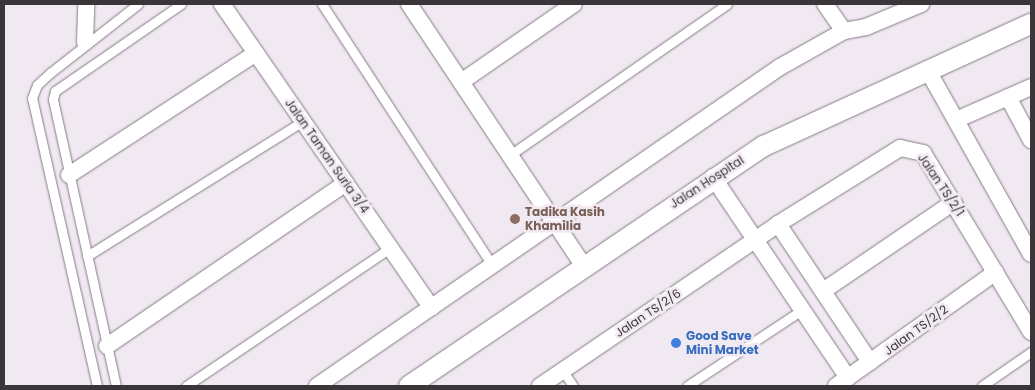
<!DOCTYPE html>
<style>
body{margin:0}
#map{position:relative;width:1035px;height:390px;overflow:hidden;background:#f1e9f2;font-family:Poppins,sans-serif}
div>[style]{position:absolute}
.roads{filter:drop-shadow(0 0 1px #837c84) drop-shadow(0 0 1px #837c84)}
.service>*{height:9px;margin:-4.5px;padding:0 4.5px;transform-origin:4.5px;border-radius:4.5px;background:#fff}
.minor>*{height:16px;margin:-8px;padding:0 8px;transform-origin:8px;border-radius:8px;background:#fff}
.tertiary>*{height:20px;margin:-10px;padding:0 10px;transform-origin:10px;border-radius:10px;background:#fff}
.dots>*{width:14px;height:14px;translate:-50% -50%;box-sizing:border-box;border:2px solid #f1e9f2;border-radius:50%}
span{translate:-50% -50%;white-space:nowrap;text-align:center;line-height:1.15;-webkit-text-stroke:5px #f1e9f2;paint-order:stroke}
.street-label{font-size:12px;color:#393539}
.education-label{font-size:12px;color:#785e54;font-weight:700}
.left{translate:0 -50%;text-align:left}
.shop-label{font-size:12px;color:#366cbe;font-weight:700}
.frame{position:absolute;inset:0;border:5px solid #393539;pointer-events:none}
</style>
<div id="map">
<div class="roads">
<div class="service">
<i style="left:322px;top:4px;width:313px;rotate:56.9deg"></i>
<i style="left:510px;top:155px;width:264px;rotate:-34.8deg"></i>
<i style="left:87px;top:256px;width:255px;rotate:-32deg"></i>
<i style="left:563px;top:371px;width:18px;rotate:56deg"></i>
<i style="left:97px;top:386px;width:295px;rotate:-102.7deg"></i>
<i style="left:32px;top:98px;width:14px;rotate:-69deg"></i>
<i style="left:37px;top:85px;width:18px;rotate:-43deg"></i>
<i style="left:50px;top:73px;width:112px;rotate:-38.1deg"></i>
<i style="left:116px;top:386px;width:294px;rotate:-102.4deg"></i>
<i style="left:53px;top:99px;width:8px;rotate:-76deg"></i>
<i style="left:55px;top:91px;width:153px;rotate:-34.6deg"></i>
<i style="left:186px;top:386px;width:248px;rotate:-34.1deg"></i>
<i style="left:687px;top:386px;width:138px;rotate:-33.5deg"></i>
<i style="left:982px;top:386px;width:60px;rotate:-34.8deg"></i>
</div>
<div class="minor">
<i style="left:222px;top:4px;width:369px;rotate:55.4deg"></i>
<i style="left:409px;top:4px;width:314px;rotate:56.3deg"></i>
<i style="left:825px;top:4px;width:33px;rotate:55deg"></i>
<i style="left:85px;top:42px;width:38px;rotate:-88deg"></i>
<i style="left:927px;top:69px;width:212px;rotate:60.7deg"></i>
<i style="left:461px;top:82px;width:137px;rotate:-34.6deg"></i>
<i style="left:1008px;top:97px;width:49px;rotate:61.9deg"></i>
<i style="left:956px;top:120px;width:82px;rotate:-23.7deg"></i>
<i style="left:69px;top:175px;width:223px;rotate:-33.1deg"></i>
<i style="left:713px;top:177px;width:242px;rotate:56.1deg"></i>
<i style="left:778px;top:224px;width:166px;rotate:56.3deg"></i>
<i style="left:823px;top:291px;width:158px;rotate:-34.2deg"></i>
<i style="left:107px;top:346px;width:289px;rotate:-34.3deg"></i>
<i style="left:317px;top:386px;width:562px;rotate:-34.57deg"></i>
<i style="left:780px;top:67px;width:73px;rotate:-29.4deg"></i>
<i style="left:844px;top:31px;width:22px;rotate:-10deg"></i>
<i style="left:866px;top:27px;width:60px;rotate:-22.7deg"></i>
<i style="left:540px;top:386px;width:288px;rotate:-34.2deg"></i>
<i style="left:778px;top:224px;width:144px;rotate:-31.9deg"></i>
<i style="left:900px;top:148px;width:24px;rotate:12deg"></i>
<i style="left:923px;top:153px;width:209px;rotate:58.9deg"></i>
<i style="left:836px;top:386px;width:196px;rotate:-35.5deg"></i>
</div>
<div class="tertiary">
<i style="left:409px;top:386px;width:429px;rotate:-34.1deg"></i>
<i style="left:764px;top:146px;width:294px;rotate:-24.6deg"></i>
</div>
</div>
<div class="dots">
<i style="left:515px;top:219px;background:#8d6e63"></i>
<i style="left:676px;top:343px;background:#3f7fe0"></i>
</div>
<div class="street-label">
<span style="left:327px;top:156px;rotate:55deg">Jalan Taman Suria 3/4</span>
<span style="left:707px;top:182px;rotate:-33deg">Jalan Hospital</span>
<span style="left:941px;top:185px;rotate:56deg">Jalan TS/2/1</span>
<span style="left:648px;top:313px;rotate:-34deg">Jalan TS/2/6</span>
<span style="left:916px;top:330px;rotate:-36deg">Jalan TS/2/2</span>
</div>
<div class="education-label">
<span class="left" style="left:525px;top:219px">Tadika Kasih<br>Khamilia</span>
</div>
<div class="shop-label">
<span class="left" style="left:686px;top:343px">Good Save<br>Mini Market</span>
</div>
<div class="frame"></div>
</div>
